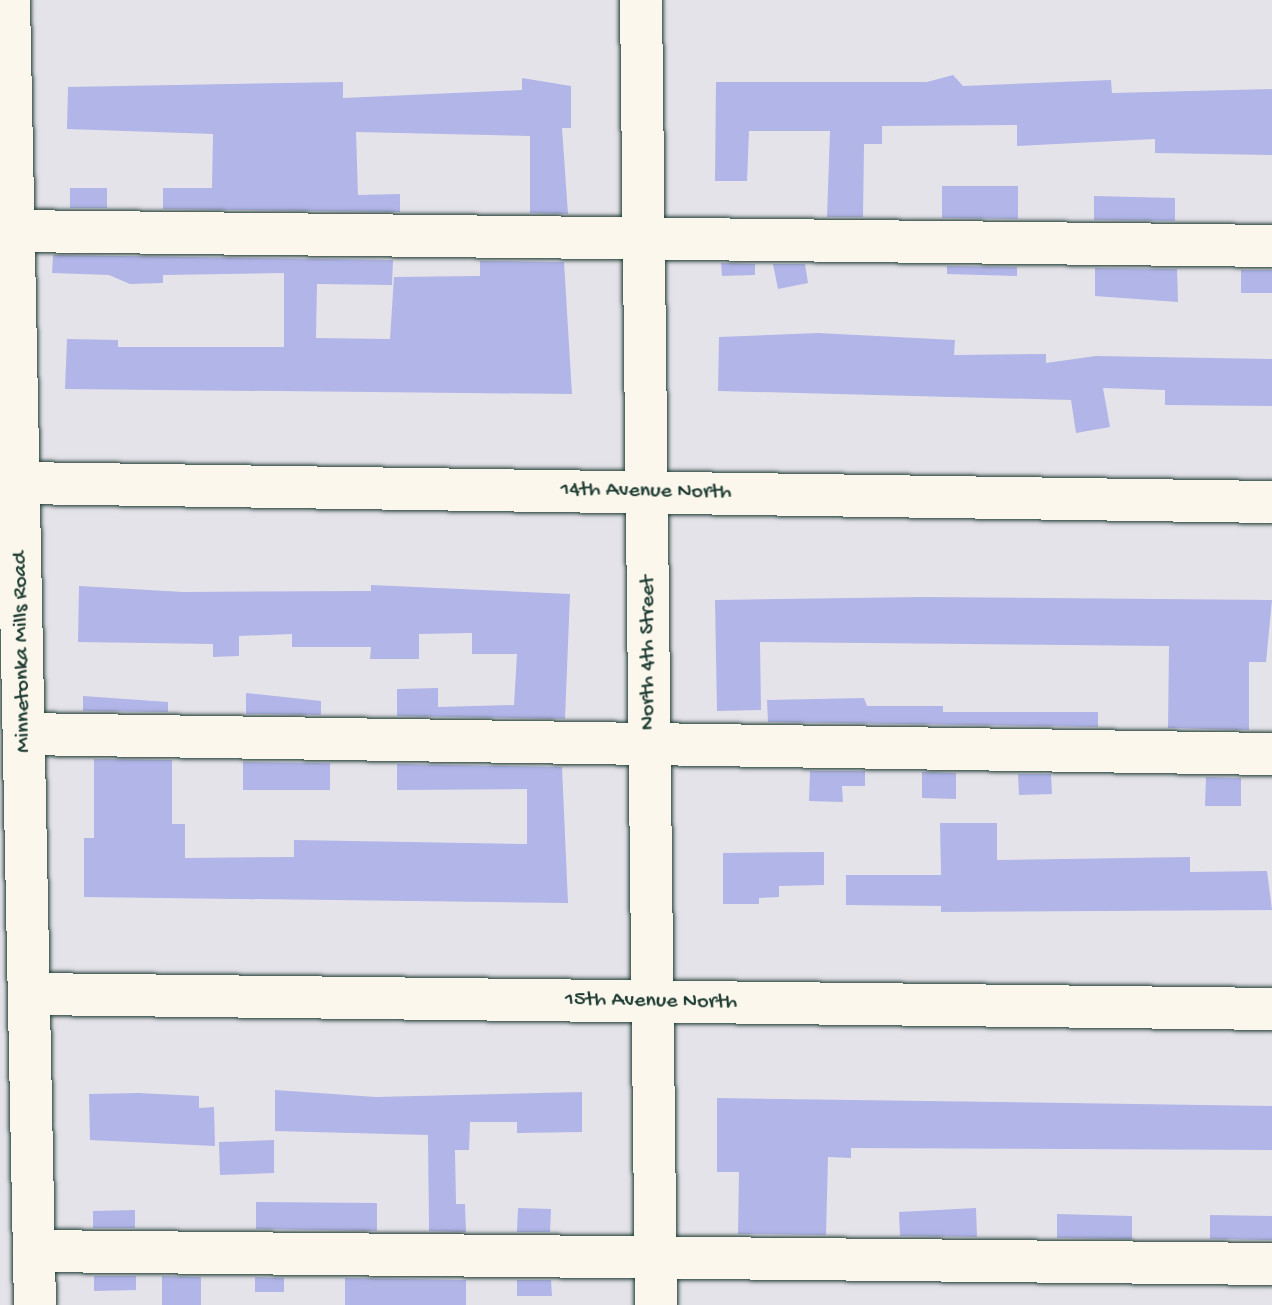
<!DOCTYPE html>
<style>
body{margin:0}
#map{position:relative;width:1272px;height:1305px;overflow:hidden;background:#e5e3ea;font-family:"Gochi Hand",sans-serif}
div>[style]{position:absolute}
.building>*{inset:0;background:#b2b5e7}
.roads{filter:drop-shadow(0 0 2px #1f3d34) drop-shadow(0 0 2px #1f3d34)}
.minor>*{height:42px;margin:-21px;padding:0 21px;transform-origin:21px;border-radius:21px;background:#fbf7ec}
span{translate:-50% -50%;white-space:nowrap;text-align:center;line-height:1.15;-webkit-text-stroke:8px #fbf7ec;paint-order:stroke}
.street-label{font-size:22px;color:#1f3d34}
</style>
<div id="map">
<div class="building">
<i style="clip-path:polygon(953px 75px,963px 86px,1111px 80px,1112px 93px,1272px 89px,1272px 155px,1155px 153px,1155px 139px,1017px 146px,1017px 125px,882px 126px,882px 144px,864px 144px,863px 217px,827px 217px,830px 131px,749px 131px,747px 181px,715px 181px,716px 82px,927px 82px)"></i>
<i style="clip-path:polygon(522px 78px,571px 86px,571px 128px,562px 128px,568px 214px,530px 213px,530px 136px,356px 132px,358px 195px,400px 194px,400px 212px,163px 209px,163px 188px,212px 188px,213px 134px,67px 129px,68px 87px,343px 82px,343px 98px,522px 90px)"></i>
<i style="clip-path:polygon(942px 186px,1018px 186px,1018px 219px,942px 218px)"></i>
<i style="clip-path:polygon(70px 188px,107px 188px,107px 208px,70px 208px)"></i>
<i style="clip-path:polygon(1094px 196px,1175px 198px,1175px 221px,1094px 220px)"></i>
<i style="clip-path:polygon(53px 255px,393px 260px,392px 285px,317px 284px,316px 338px,390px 339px,394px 277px,480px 276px,480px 261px,564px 262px,572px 394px,65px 389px,67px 339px,118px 340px,118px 347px,284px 347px,284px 273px,163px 275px,163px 283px,130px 284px,109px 275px,52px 273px)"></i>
<i style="clip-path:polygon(721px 263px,755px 264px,755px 275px,722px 276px)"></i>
<i style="clip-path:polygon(773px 264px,805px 264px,808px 283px,778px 289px)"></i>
<i style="clip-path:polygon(947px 266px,1017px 267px,1017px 276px,947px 274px)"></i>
<i style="clip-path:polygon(1095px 268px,1177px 269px,1178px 302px,1095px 296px)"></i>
<i style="clip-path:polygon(1241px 270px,1272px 270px,1272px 293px,1241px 293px)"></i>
<i style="clip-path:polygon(818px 333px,955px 340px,954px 355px,1046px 354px,1046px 363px,1096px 356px,1272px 359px,1272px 406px,1165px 405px,1165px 390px,1103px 388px,1110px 427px,1076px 433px,1071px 400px,718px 391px,719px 337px)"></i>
<i style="clip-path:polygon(371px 585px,570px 594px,565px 719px,397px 716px,397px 689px,438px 688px,438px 707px,514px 705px,517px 654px,472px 654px,472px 633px,419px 634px,419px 659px,370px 659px,371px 647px,292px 647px,292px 634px,239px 636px,239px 656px,213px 657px,213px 644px,78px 642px,79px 586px,183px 592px,371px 591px)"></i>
<i style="clip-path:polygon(922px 597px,1272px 600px,1266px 662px,1249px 662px,1249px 730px,1168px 728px,1169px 646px,760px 642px,761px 710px,717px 711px,715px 600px)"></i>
<i style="clip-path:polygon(246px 693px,321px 701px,321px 715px,246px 714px)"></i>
<i style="clip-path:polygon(83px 696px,168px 702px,168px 712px,83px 711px)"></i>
<i style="clip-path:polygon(864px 698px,867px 706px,943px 706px,943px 712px,1098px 712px,1098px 727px,768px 722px,767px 700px)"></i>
<i style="clip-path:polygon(94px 759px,172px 760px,172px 824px,185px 824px,185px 858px,294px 857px,294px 840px,527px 844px,527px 789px,397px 790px,397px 764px,562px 767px,568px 903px,84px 897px,84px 838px,94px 838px)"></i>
<i style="clip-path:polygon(243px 762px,330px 763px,330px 790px,243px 790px)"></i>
<i style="clip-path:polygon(810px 771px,865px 771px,865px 786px,842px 786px,843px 802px,809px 801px)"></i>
<i style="clip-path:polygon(922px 772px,956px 773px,956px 799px,922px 798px)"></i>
<i style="clip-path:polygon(1018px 774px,1051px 774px,1052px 794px,1019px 795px)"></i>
<i style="clip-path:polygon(1206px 777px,1241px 778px,1241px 806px,1205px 806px)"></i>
<i style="clip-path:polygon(940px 823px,997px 823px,997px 860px,1190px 857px,1190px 872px,1267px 871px,1272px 910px,941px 912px,941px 906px,846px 905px,846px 875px,941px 875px)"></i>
<i style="clip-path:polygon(824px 852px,824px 885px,779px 886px,779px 897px,759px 898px,759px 904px,723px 904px,723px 853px)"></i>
<i style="clip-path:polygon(275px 1090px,376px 1097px,582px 1092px,582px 1132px,517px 1133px,517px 1122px,470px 1122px,469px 1150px,455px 1150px,456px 1204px,465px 1204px,466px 1232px,429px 1231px,428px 1135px,275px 1131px)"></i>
<i style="clip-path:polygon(138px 1093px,199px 1096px,199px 1108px,214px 1107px,215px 1146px,90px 1140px,89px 1094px)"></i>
<i style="clip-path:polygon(717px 1098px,1272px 1106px,1272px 1150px,851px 1148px,851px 1158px,828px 1157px,826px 1235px,738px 1234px,739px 1172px,717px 1172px)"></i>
<i style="clip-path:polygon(274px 1140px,274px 1173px,220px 1175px,219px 1142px)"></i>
<i style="clip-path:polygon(256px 1202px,377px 1203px,377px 1231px,256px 1229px)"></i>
<i style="clip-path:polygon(518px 1208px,551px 1209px,550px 1232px,517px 1232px)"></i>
<i style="clip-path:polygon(976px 1208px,977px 1237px,900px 1236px,899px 1212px)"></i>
<i style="clip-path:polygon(135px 1210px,135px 1228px,93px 1228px,93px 1211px)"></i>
<i style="clip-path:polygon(1057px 1214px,1132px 1216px,1132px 1239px,1057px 1238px)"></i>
<i style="clip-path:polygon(1210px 1215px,1272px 1216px,1272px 1240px,1210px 1239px)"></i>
<i style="clip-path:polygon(94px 1276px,136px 1276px,136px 1290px,94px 1291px)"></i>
<i style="clip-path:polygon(162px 1276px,201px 1277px,201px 1305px,162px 1305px)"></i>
<i style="clip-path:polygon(255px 1277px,284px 1278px,284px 1292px,255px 1292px)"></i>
<i style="clip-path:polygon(345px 1278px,466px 1280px,466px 1305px,345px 1305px)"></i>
<i style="clip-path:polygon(517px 1280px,551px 1280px,552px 1296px,517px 1296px)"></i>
</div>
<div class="roads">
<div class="minor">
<i style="left:9px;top:0;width:1305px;rotate:88.86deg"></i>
<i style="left:641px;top:0;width:1305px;rotate:89.34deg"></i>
<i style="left:13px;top:231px;width:1259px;rotate:0.68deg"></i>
<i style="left:20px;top:483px;width:1252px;rotate:0.87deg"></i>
<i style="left:24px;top:734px;width:1248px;rotate:0.92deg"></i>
<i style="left:30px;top:994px;width:1242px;rotate:0.69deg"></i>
<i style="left:34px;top:1251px;width:1238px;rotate:0.6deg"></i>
</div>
</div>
<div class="street-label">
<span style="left:646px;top:492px;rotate:1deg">14th Avenue North</span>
<span style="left:23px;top:652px;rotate:-91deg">Minnetonka Mills Road</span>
<span style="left:649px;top:653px;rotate:-90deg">North 4th Street</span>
<span style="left:651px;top:1002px;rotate:1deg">15th Avenue North</span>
</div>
</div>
